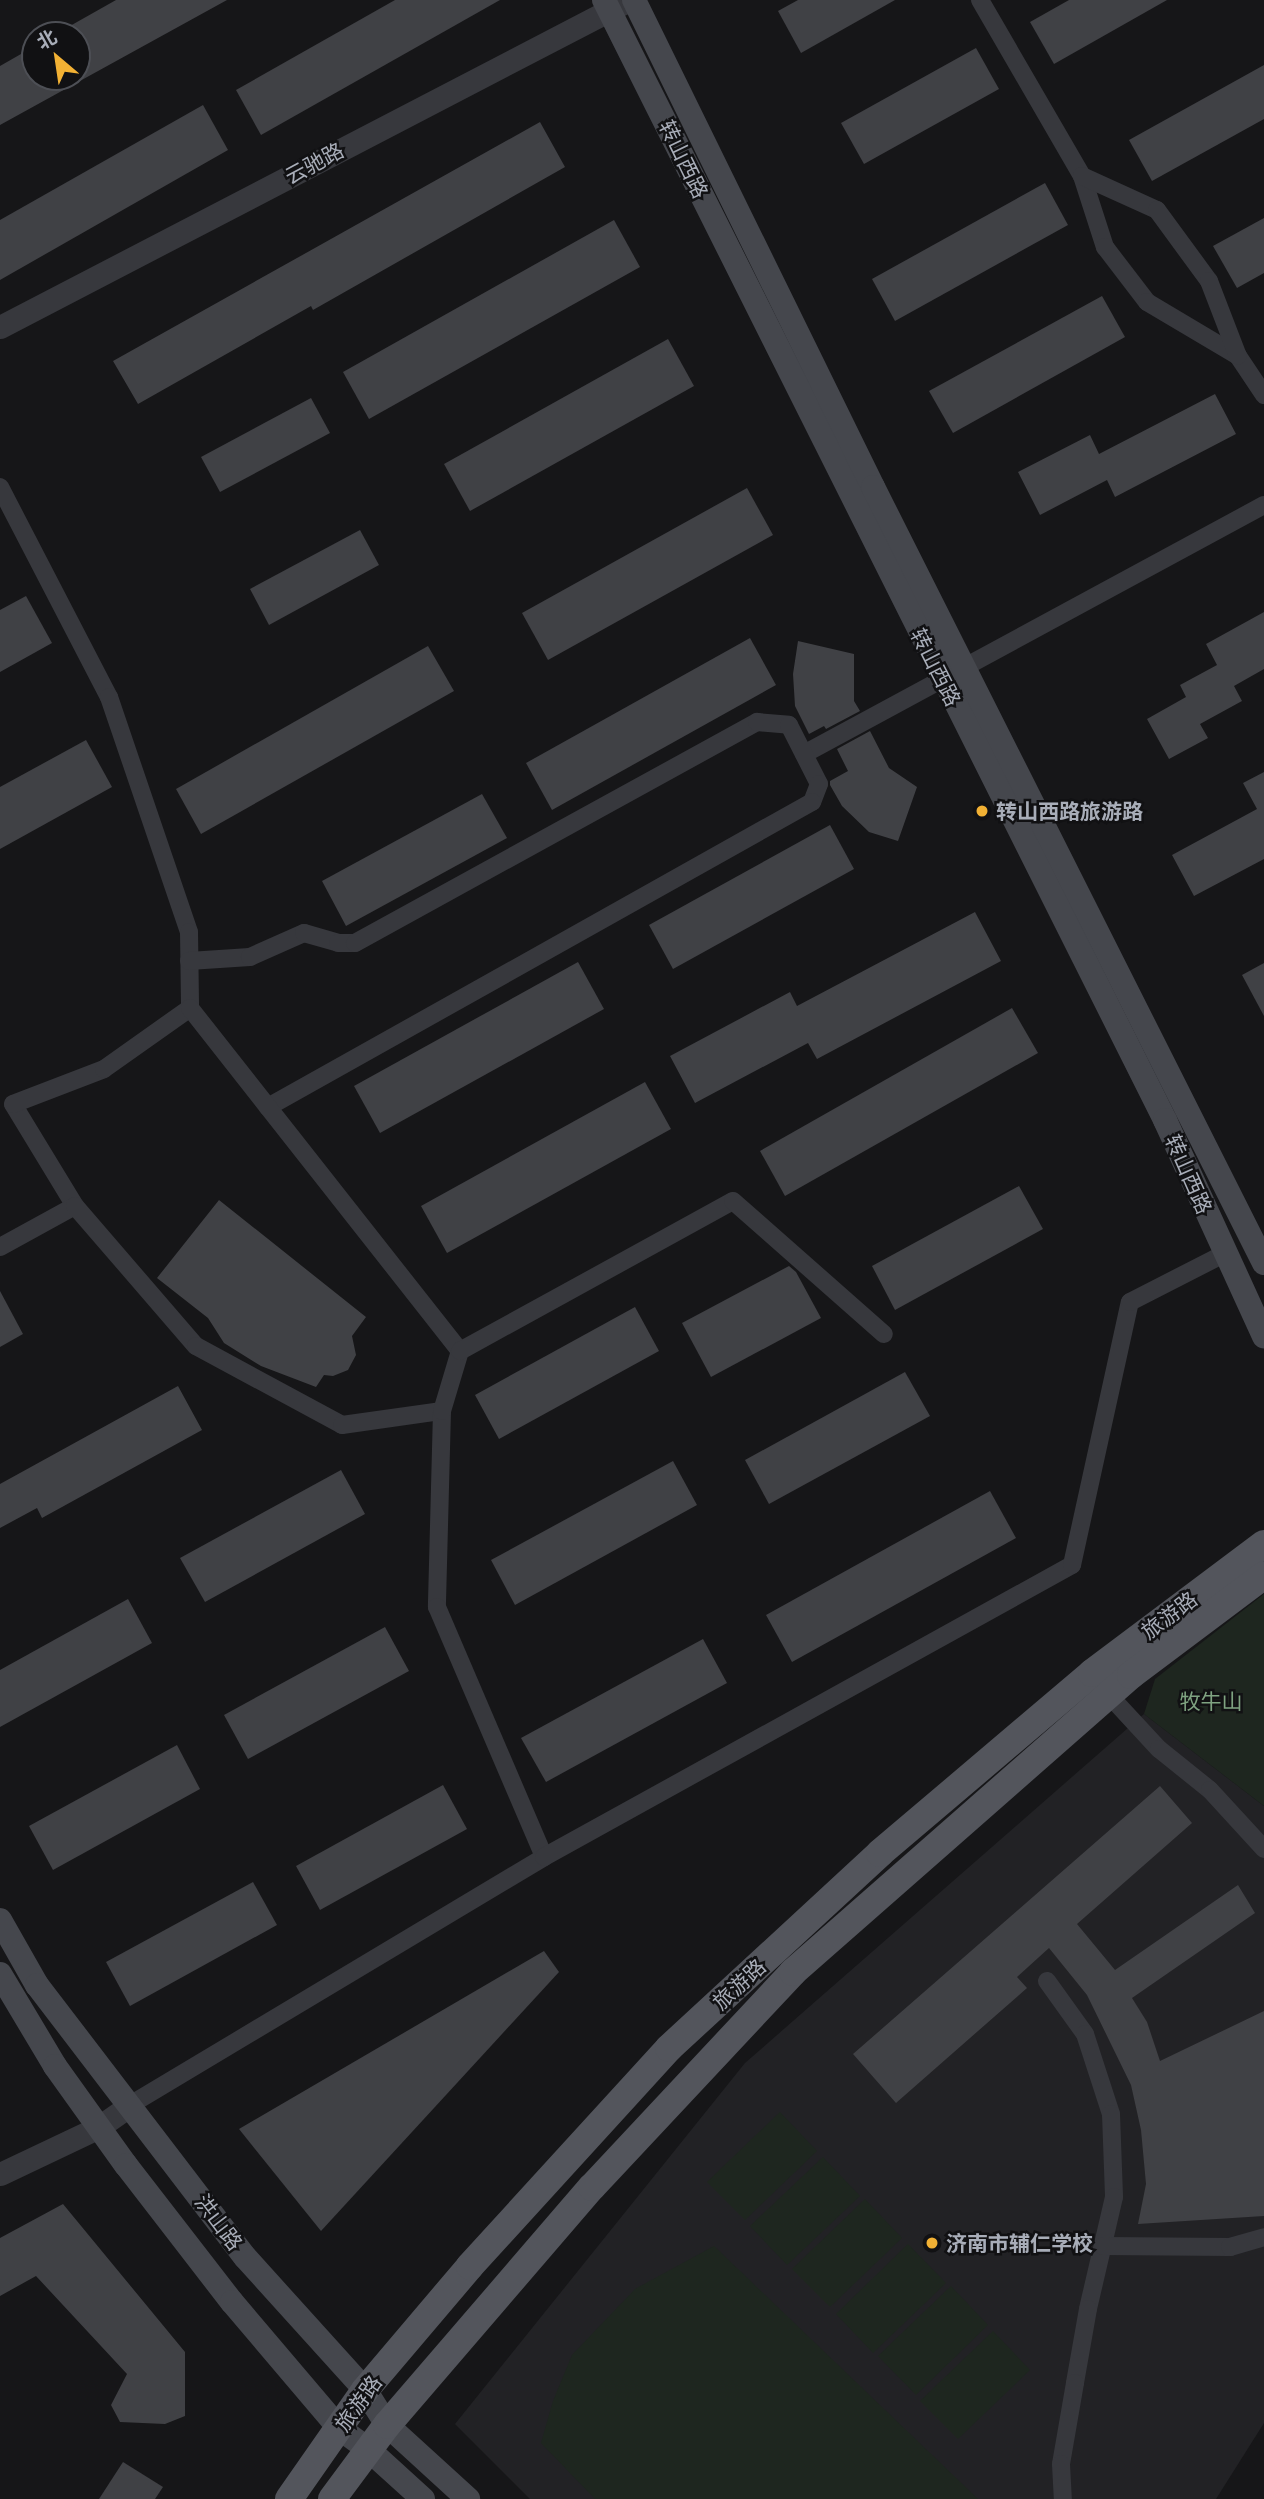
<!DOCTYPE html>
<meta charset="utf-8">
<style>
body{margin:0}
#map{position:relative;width:1264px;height:2499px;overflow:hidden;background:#161618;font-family:"Asap Condensed","Noto Sans SC",sans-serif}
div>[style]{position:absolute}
.built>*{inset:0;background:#222225}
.green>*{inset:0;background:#1e261f}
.building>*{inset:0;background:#404145}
.minor>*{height:18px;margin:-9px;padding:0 9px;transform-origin:9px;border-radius:9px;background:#37383d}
.tertiary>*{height:23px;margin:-11.5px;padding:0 11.5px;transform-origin:11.5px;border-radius:11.5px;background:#37383d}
.secondary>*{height:24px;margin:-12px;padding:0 12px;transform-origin:12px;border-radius:12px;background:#45474d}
.primary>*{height:28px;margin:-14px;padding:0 14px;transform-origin:14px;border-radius:14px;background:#53555c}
.dots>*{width:19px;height:19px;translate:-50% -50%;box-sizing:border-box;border:4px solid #111113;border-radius:50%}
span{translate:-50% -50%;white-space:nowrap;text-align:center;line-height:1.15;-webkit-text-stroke:5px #111113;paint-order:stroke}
.street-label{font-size:21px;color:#a8adb8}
.poi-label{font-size:21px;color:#a8adb8;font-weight:700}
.left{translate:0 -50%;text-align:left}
.park-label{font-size:21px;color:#7fa381}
.north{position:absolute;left:21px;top:21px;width:70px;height:70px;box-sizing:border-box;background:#111113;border:2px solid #4d4f55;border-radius:50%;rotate:331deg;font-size:19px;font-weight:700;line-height:28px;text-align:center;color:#a8adb8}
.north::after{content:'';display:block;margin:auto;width:24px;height:32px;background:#f2b134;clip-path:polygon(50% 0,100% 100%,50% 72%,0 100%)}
</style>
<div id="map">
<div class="built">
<i style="clip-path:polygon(1144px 1714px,1264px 1806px,1264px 2423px,1216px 2499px,530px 2499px,455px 2424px,745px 2063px)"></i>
</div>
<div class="green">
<i style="clip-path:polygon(1264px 1594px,1264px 1806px,1144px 1714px,1155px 1679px)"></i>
<i style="clip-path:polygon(780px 2112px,817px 2151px,745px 2220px,707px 2182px)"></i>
<i style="clip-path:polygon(823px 2157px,860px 2196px,787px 2265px,750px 2226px)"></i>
<i style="clip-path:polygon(865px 2199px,902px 2238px,830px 2307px,792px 2269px)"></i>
<i style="clip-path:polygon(908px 2244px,946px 2283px,873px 2353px,836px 2314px)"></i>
<i style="clip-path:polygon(714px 2246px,978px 2499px,595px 2499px,541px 2443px,553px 2401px,572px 2355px,635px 2289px)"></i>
<i style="clip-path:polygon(951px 2286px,988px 2325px,916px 2395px,878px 2356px)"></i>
<i style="clip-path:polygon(993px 2331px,1030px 2370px,958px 2439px,920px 2401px)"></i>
</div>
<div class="building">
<i style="clip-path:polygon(116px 0,227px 0,0 125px,0 66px,35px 46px,35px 77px,77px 77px,77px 35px,54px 35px)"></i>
<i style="clip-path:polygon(395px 0,500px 0,261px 135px,236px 90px)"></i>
<i style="clip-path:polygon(798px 0,895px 0,801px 53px,778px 11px)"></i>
<i style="clip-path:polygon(1069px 0,1167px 0,1054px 64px,1030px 22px)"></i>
<i style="clip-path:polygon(976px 48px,999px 89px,864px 164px,841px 123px)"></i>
<i style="clip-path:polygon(1264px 65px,1264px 119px,1152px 181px,1129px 140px)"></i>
<i style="clip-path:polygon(203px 105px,228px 150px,0 280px,0 220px)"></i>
<i style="clip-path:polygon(540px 122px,565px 167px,313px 310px,311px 306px,138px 404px,113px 361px)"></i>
<i style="clip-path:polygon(1045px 183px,1068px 225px,895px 321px,872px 279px)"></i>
<i style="clip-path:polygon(1264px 218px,1264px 273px,1237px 288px,1213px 246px)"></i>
<i style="clip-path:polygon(614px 220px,640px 267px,369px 419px,343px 372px)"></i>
<i style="clip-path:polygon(1102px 296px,1125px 337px,953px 433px,929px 391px)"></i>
<i style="clip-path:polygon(668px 339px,694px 386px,470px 511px,444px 464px)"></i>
<i style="clip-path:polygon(1215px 394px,1236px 434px,1115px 497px,1107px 480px,1040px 515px,1018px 472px,1090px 435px,1099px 454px)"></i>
<i style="clip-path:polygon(311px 398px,330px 433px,220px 492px,201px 457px)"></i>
<i style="clip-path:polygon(747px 488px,773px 535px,548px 660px,522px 613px)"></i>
<i style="clip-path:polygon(360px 530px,379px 565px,269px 625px,250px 589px)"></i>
<i style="clip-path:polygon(26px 596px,52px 643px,0 672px,0 610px)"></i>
<i style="clip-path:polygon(1264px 612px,1264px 669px,1234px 686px,1242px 701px,1200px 724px,1208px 738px,1169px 759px,1147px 719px,1186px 697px,1180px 685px,1217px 665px,1206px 644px)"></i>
<i style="clip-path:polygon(750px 638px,776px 685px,552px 810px,526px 763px)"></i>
<i style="clip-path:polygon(798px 641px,854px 654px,854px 701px,860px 711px,826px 729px,824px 726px,809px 734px,795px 706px,793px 674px)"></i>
<i style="clip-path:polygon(428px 646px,454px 691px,201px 834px,176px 789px)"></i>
<i style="clip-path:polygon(870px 731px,889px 768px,917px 787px,898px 841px,869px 832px,842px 806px,830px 785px,830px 781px,848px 771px,837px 749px)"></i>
<i style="clip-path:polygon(86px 740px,112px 787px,0 849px,0 787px)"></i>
<i style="clip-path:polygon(1264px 772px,1264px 859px,1194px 896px,1172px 855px,1257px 809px,1243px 783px)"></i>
<i style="clip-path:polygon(482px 794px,507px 838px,346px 926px,322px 881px)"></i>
<i style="clip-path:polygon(830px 825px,854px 869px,673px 969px,649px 925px)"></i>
<i style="clip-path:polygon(975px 912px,1001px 961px,817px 1059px,808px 1043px,695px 1103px,670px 1056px,790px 992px,797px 1006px)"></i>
<i style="clip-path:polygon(578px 962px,604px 1009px,380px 1133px,354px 1086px)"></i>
<i style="clip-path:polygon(1264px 963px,1264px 1016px,1242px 975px)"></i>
<i style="clip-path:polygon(1012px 1008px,1038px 1053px,785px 1196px,760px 1151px)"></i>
<i style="clip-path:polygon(645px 1082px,671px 1129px,447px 1253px,421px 1206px)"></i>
<i style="clip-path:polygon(1019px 1186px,1043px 1229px,895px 1310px,872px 1266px)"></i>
<i style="clip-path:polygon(219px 1200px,366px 1317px,352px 1336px,356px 1355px,348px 1370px,333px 1376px,324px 1375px,316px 1387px,261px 1366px,224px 1343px,208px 1318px,157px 1278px)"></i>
<i style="clip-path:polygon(789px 1266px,796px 1272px,821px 1318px,711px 1377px,682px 1323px)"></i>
<i style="clip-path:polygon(0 1291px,23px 1334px,0 1347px)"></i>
<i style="clip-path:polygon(635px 1307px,659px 1351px,499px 1439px,475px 1395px)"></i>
<i style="clip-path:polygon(905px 1372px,930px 1416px,769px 1504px,745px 1460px)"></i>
<i style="clip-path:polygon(178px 1386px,202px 1430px,42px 1518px,37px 1508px,0 1528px,0 1484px)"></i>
<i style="clip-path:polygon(673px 1461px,697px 1505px,515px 1605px,491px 1560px)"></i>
<i style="clip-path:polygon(341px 1470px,365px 1514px,205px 1602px,180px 1558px)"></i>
<i style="clip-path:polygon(990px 1491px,1016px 1538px,792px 1662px,766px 1615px)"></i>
<i style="clip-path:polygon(128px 1599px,152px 1643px,0 1727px,0 1670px)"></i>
<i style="clip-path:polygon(385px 1627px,409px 1671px,248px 1759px,224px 1715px)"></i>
<i style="clip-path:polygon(703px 1639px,727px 1683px,546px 1782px,521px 1738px)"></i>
<i style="clip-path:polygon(177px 1745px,200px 1789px,53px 1870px,29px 1826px)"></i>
<i style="clip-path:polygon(443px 1785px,467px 1829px,320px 1910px,296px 1866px)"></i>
<i style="clip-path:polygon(1160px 1786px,1192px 1823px,1077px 1924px,1115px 1970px,1238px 1885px,1255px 1913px,1132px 1998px,1147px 2022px,1160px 2061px,1264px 2011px,1264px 2216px,1138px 2224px,1146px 2184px,1141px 2130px,1131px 2085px,1087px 1995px,1049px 1948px,1017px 1977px,1027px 1988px,896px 2103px,853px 2054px)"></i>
<i style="clip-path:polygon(253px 1882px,277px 1925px,130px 2006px,106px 1962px)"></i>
<i style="clip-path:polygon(544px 1951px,559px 1972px,321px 2231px,239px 2129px)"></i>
<i style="clip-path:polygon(63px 2204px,185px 2352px,185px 2416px,165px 2424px,120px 2422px,111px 2405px,127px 2374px,36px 2276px,0 2296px,0 2238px)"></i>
<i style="clip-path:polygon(123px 2462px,163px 2487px,155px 2499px,99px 2499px)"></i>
</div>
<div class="minor">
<i style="left:980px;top:0;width:203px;rotate:59.9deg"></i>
<i style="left:1082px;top:176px;width:75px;rotate:72.1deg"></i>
<i style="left:1105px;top:247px;width:69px;rotate:52.6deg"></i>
<i style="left:1147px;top:302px;width:106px;rotate:30.7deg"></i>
<i style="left:1238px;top:356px;width:47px;rotate:56.3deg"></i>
<i style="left:1082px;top:176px;width:82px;rotate:24.4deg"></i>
<i style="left:1157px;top:210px;width:88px;rotate:53.8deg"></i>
<i style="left:1209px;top:281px;width:80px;rotate:68.9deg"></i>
<i style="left:0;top:487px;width:237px;rotate:62.6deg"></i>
<i style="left:109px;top:697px;width:248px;rotate:71.2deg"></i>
<i style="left:189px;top:932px;width:76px;rotate:89.2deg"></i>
<i style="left:804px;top:754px;width:523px;rotate:-28.43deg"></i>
<i style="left:189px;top:961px;width:61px;rotate:-3.8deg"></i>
<i style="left:250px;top:957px;width:59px;rotate:-24deg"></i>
<i style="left:304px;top:933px;width:35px;rotate:16deg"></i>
<i style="left:338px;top:943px;width:17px"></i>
<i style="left:355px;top:943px;width:459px;rotate:-28.8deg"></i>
<i style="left:757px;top:722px;width:32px;rotate:5deg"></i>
<i style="left:789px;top:725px;width:66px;rotate:63deg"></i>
<i style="left:819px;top:784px;width:19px;rotate:111deg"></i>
<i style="left:812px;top:802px;width:624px;rotate:150.72deg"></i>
<i style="left:75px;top:1206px;width:119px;rotate:-121.3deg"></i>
<i style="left:13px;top:1104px;width:97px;rotate:-21deg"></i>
<i style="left:104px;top:1069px;width:105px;rotate:-35.3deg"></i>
<i style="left:190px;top:1008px;width:437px;rotate:51.8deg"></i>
<i style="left:0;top:1247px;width:85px;rotate:-28.7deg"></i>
<i style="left:75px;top:1206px;width:185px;rotate:49.2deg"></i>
<i style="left:196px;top:1346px;width:166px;rotate:28.4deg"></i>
<i style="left:342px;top:1425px;width:101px;rotate:-8deg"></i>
<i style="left:442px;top:1411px;width:196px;rotate:91.5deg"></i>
<i style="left:437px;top:1607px;width:272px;rotate:66.8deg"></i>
<i style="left:442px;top:1411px;width:63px;rotate:-73.3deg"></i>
<i style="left:460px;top:1351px;width:311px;rotate:-28.8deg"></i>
<i style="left:733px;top:1201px;width:201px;rotate:41.4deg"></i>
<i style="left:1108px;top:1694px;width:75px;rotate:47.2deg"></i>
<i style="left:1159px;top:1749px;width:65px;rotate:38.8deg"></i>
<i style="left:1210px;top:1790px;width:80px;rotate:47.5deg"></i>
<i style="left:1047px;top:1981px;width:65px;rotate:54.4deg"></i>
<i style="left:1085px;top:2034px;width:84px;rotate:72deg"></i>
<i style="left:1111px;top:2114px;width:83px;rotate:87.9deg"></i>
<i style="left:1114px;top:2197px;width:115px;rotate:103.1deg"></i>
<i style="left:1088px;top:2309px;width:75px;rotate:100deg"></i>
<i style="left:1075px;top:2383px;width:82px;rotate:99.8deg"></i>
<i style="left:1061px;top:2464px;width:35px;rotate:87deg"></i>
<i style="left:130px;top:2105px;width:483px;rotate:-30.9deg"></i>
<i style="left:544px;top:1857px;width:603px;rotate:-28.94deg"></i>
<i style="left:1072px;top:1565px;width:269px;rotate:-77.6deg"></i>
<i style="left:1130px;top:1302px;width:106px;rotate:-27.1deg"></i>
<i style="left:1103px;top:2246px;width:127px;rotate:0.5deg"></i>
<i style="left:1230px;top:2247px;width:35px;rotate:-16deg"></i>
</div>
<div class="tertiary">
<i style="left:0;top:327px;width:709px;rotate:-27.47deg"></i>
<i style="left:0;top:2174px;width:110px;rotate:-25.4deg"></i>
<i style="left:99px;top:2127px;width:38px;rotate:-35deg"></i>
</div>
<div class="secondary">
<i style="left:604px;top:0;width:1253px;rotate:63.39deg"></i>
<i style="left:1165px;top:1120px;width:238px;rotate:65.4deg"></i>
<i style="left:634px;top:0;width:542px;rotate:63.86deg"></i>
<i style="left:873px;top:487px;width:869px;rotate:63.26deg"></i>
<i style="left:0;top:1920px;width:75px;rotate:60.4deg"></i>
<i style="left:37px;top:1985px;width:342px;rotate:52.6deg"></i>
<i style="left:245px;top:2257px;width:179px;rotate:47.9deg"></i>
<i style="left:365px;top:2390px;width:41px;rotate:57.8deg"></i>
<i style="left:387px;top:2425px;width:110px;rotate:42.4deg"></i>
<i style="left:0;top:1974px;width:107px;rotate:59.1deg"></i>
<i style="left:55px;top:2066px;width:122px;rotate:54.4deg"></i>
<i style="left:126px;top:2165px;width:173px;rotate:52.3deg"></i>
<i style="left:232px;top:2302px;width:165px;rotate:49.7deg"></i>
<i style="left:339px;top:2428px;width:37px;rotate:36deg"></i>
<i style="left:369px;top:2450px;width:73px;rotate:42.2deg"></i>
</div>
<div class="primary">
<i style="left:289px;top:2499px;width:133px;rotate:-55.1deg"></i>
<i style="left:365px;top:2390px;width:162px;rotate:-49.7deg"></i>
<i style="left:470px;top:2266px;width:295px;rotate:-47.6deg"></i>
<i style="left:669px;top:2048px;width:287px;rotate:-42.7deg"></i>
<i style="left:880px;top:1853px;width:278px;rotate:-40.3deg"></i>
<i style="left:1092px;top:1673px;width:215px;rotate:-36.9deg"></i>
<i style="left:332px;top:2499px;width:92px;rotate:-53.4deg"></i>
<i style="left:387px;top:2425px;width:314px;rotate:-49.3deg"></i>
<i style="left:592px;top:2187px;width:294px;rotate:-46.9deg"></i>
<i style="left:793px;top:1972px;width:450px;rotate:-41.3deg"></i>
<i style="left:1131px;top:1675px;width:166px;rotate:-36.9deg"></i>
</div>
<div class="dots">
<i style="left:982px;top:811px;background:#f2b134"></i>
<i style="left:932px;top:2243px;background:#f2b134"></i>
</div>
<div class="street-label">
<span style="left:684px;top:159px;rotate:64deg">转山西路</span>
<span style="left:314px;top:163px;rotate:-28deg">云驰路</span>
<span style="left:936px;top:667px;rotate:63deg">转山西路</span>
<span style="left:1189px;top:1174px;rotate:66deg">转山西路</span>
<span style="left:1169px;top:1615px;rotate:-37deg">旅游路</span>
<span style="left:739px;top:1984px;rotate:-43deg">旅游路</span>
<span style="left:219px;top:2222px;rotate:53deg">洪山路</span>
<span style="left:358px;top:2403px;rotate:-54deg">旅游路</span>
</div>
<div class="poi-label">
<span class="left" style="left:996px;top:811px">转山西路旅游路</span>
<span class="left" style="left:946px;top:2243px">济南市辅仁学校</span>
</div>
<div class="park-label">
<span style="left:1211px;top:1701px">牧牛山</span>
</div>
<div class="north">北</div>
</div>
